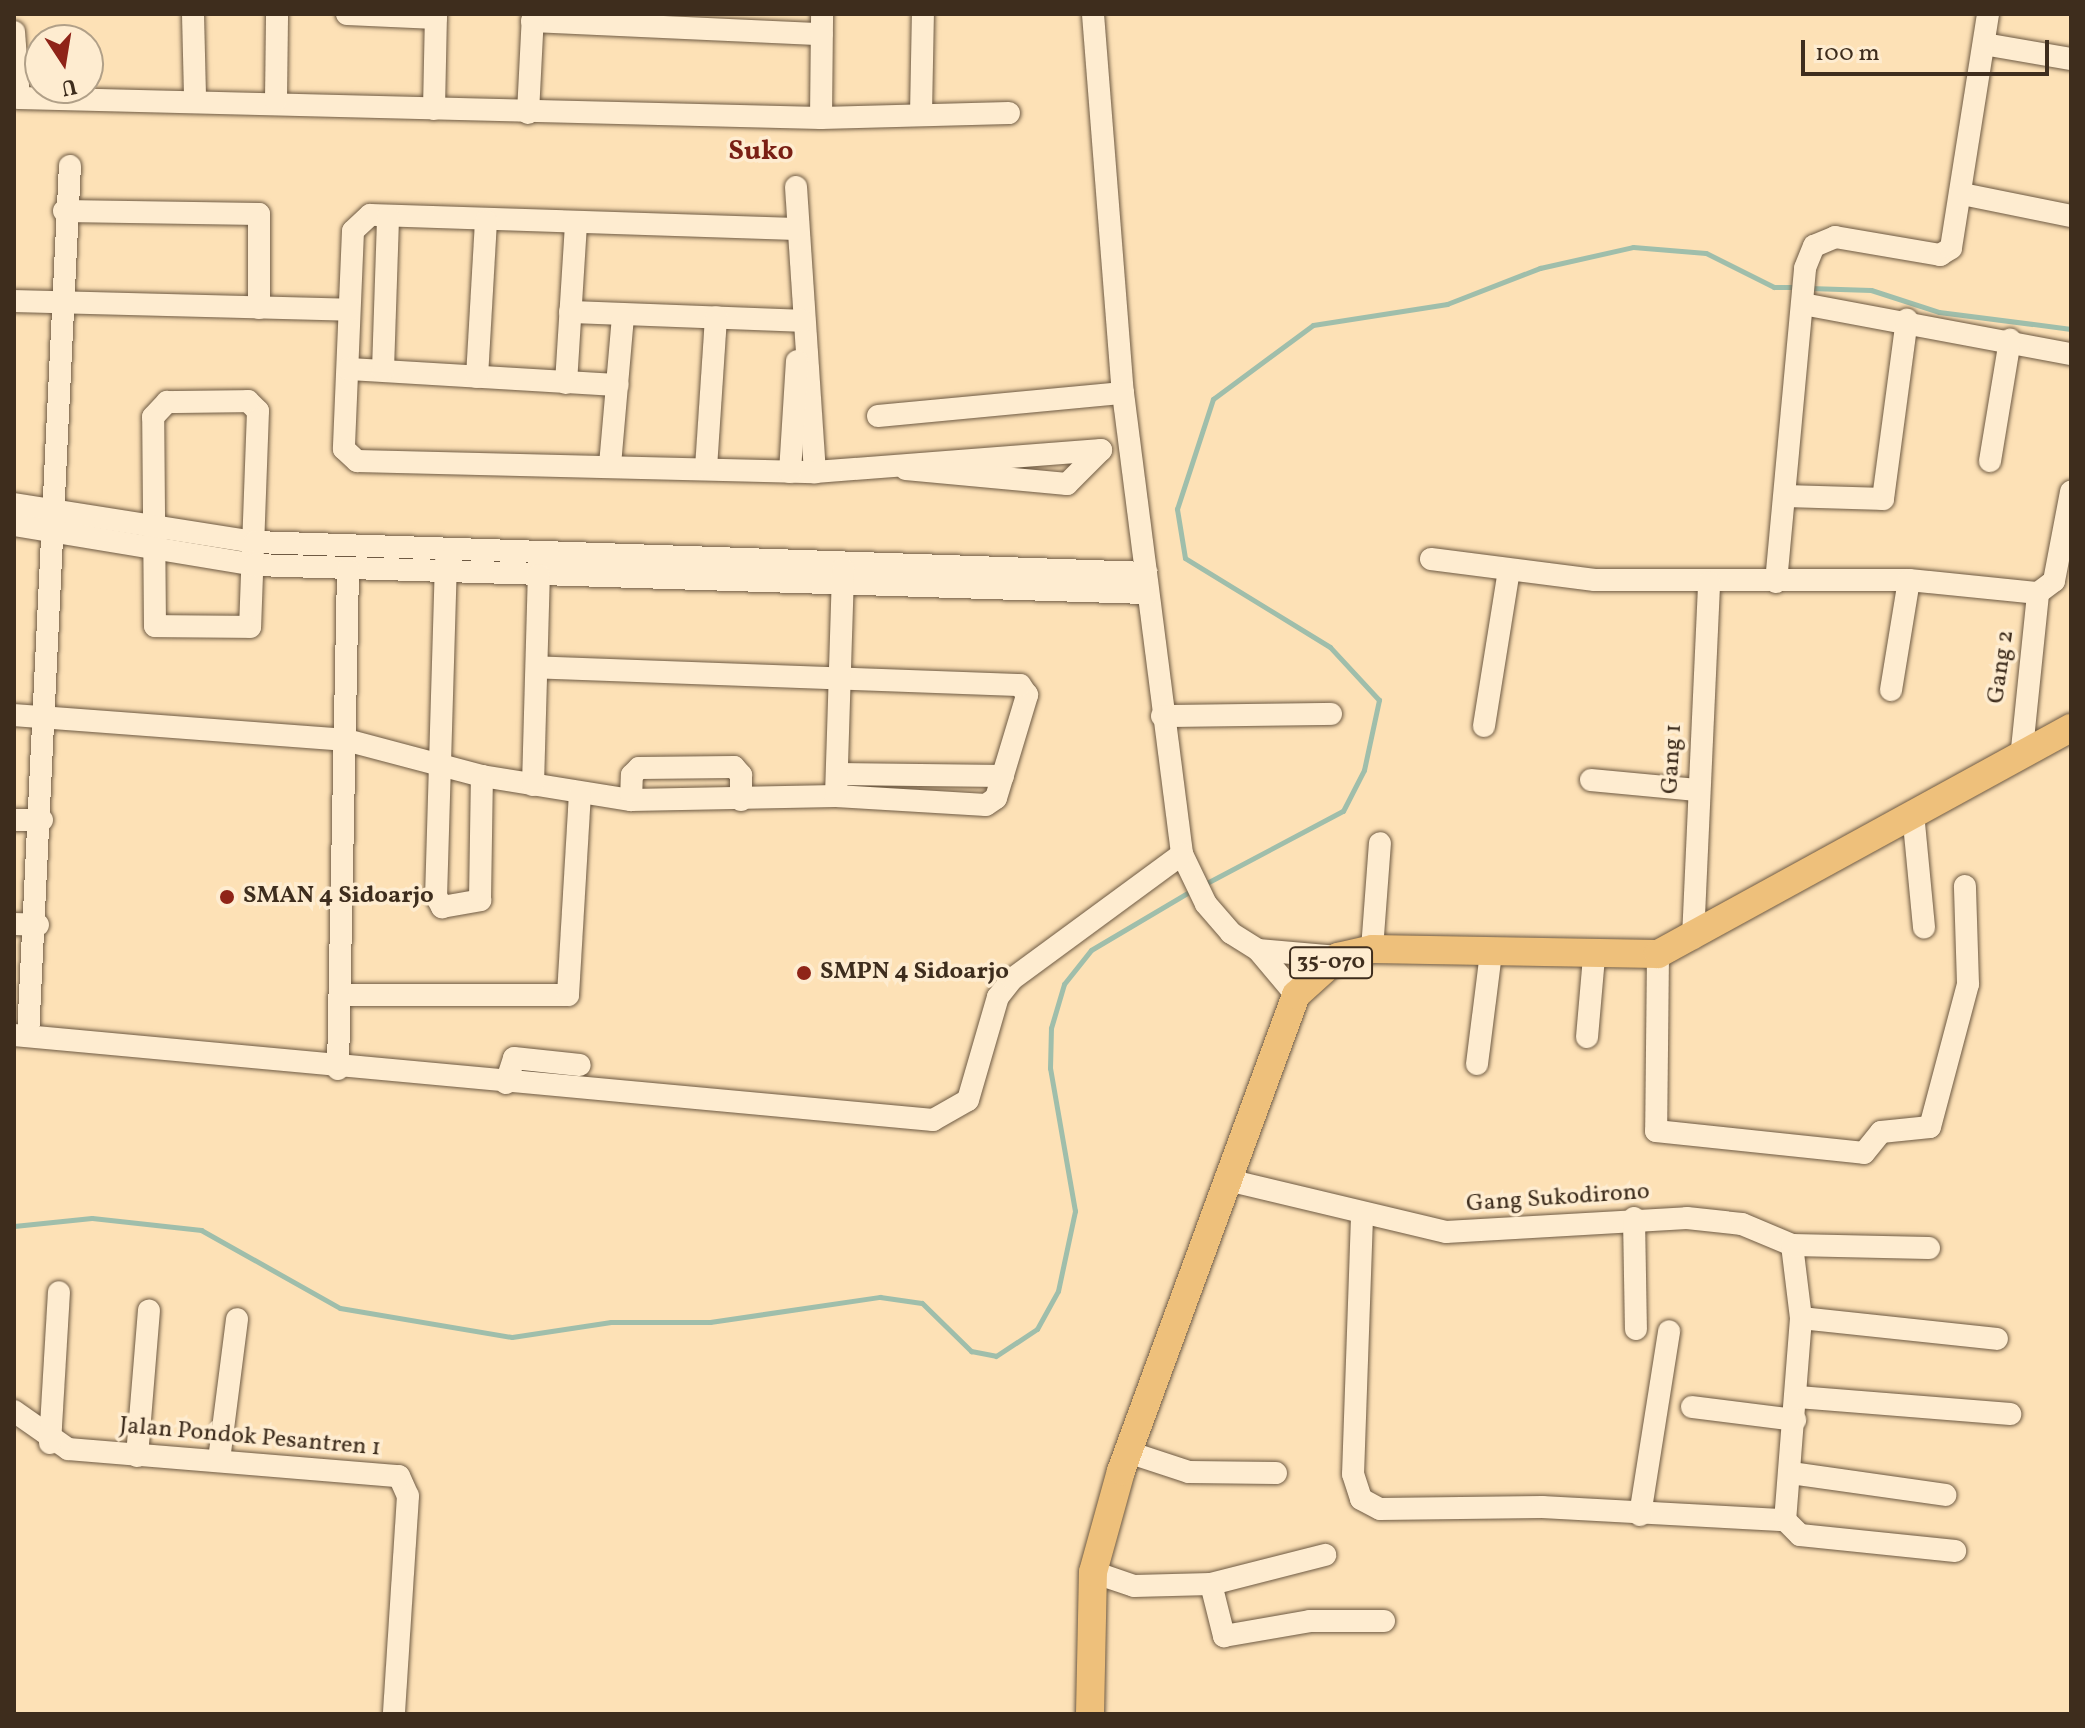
<!DOCTYPE html>
<style>
body{margin:0}
#map{position:relative;width:2085px;height:1728px;overflow:hidden;background:#fde1b6;font-family:Vollkorn,serif}
div>[style]{position:absolute}
.stream>*{height:5px;margin:-2.5px;padding:0 2.5px;transform-origin:2.5px;border-radius:2.5px;background:#9fbeab}
.roads{filter:drop-shadow(0 0 2px #6e5a43) drop-shadow(0 0 2px #6e5a43)}
.minor>*{height:22px;margin:-11px;padding:0 11px;transform-origin:11px;border-radius:11px;background:#feecd0}
.major>*{height:28px;margin:-14px;padding:0 14px;transform-origin:14px;border-radius:14px;background:#eec07b}
.dots>*{width:22px;height:22px;translate:-50% -50%;box-sizing:border-box;border:4px solid #feecd0;border-radius:50%}
span{translate:-50% -50%;white-space:nowrap;text-align:center;line-height:1.15;-webkit-text-stroke:7px #feecd0;paint-order:stroke}
.shield-label span{padding:2px 6px;background:#feecd0;border:2px solid;border-radius:6px;-webkit-text-stroke-width:0}
.shield-label{font-size:22px;color:#3e2d1d;font-weight:700}
.street-label{font-size:24px;color:#3e2d1d}
.poi-label{font-size:24px;color:#3e2d1d;font-weight:700}
.left{translate:0 -50%;text-align:left}
.quarter-label{font-size:28px;color:#7a1f14;font-weight:700}
.frame{position:absolute;inset:0;border:16px solid #3e2d1d;pointer-events:none}
.north{position:absolute;left:24px;top:24px;width:80px;height:80px;box-sizing:border-box;background:#feecd0;border:2px solid #b1a088;border-radius:50%;rotate:168deg;font-size:22px;font-weight:700;line-height:32px;text-align:center;color:#3e2d1d}
.north::after{content:'';display:block;margin:auto;width:28px;height:36px;background:#8f2418;clip-path:polygon(50% 0,100% 100%,50% 72%,0 100%)}
.scale{position:absolute;left:1801px;top:40px;width:248px;height:36px;box-sizing:border-box;border:4px solid #3e2d1d;border-top:0;padding-left:10px;font-size:24px;line-height:28px;white-space:nowrap;color:#3e2d1d;-webkit-text-stroke:6px #feecd0;paint-order:stroke}
</style>
<div id="map">
<div class="stream">
<i style="left:1809px;top:288px;width:62px;rotate:1.8deg"></i>
<i style="left:1871px;top:290px;width:71px;rotate:17.9deg"></i>
<i style="left:1939px;top:312px;width:133px;rotate:7.3deg"></i>
<i style="left:1203px;top:885px;width:158px;rotate:-27.9deg"></i>
<i style="left:1343px;top:811px;width:46px;rotate:-62.9deg"></i>
<i style="left:1364px;top:770px;width:72px;rotate:-77.9deg"></i>
<i style="left:1379px;top:700px;width:72px;rotate:-132.8deg"></i>
<i style="left:1330px;top:647px;width:170px;rotate:-148.5deg"></i>
<i style="left:1185px;top:558px;width:50px;rotate:-99.3deg"></i>
<i style="left:1177px;top:509px;width:116px;rotate:-71.9deg"></i>
<i style="left:1213px;top:399px;width:124px;rotate:-36.5deg"></i>
<i style="left:1313px;top:325px;width:136px;rotate:-8.9deg"></i>
<i style="left:1447px;top:304px;width:100px;rotate:-21.2deg"></i>
<i style="left:1540px;top:268px;width:95px;rotate:-12.7deg"></i>
<i style="left:1633px;top:247px;width:73px;rotate:4.7deg"></i>
<i style="left:1706px;top:253px;width:76px;rotate:26.6deg"></i>
<i style="left:1774px;top:287px;width:21px"></i>
<i style="left:14px;top:1226px;width:78px;rotate:-5.9deg"></i>
<i style="left:92px;top:1218px;width:110px;rotate:6.3deg"></i>
<i style="left:201px;top:1230px;width:159px;rotate:29.3deg"></i>
<i style="left:340px;top:1308px;width:174px;rotate:9.6deg"></i>
<i style="left:512px;top:1337px;width:100px;rotate:-8.6deg"></i>
<i style="left:611px;top:1322px;width:99px"></i>
<i style="left:710px;top:1322px;width:172px;rotate:-8.4deg"></i>
<i style="left:880px;top:1297px;width:42px;rotate:8.1deg"></i>
<i style="left:922px;top:1303px;width:69px;rotate:44.4deg"></i>
<i style="left:971px;top:1351px;width:25px;rotate:11deg"></i>
<i style="left:996px;top:1356px;width:49px;rotate:-33.4deg"></i>
<i style="left:1037px;top:1329px;width:43px;rotate:-61.1deg"></i>
<i style="left:1058px;top:1291px;width:82px;rotate:-78deg"></i>
<i style="left:1075px;top:1211px;width:145px;rotate:-99.9deg"></i>
<i style="left:1050px;top:1068px;width:40px;rotate:-88.6deg"></i>
<i style="left:1051px;top:1028px;width:46px;rotate:-73.5deg"></i>
<i style="left:1064px;top:984px;width:43px;rotate:-51.5deg"></i>
<i style="left:1091px;top:950px;width:120px;rotate:-30.6deg"></i>
</div>
<div class="roads">
<div class="minor">
<i style="left:193px;top:14px;width:83px;rotate:88.6deg"></i>
<i style="left:347px;top:14px;width:89px;rotate:2.6deg"></i>
<i style="left:1093px;top:14px;width:380px;rotate:85.5deg"></i>
<i style="left:1123px;top:393px;width:465px;rotate:82.7deg"></i>
<i style="left:1182px;top:854px;width:55px;rotate:64.4deg"></i>
<i style="left:1206px;top:904px;width:38px;rotate:49deg"></i>
<i style="left:1231px;top:933px;width:32px;rotate:32deg"></i>
<i style="left:1258px;top:950px;width:80px;rotate:5deg"></i>
<i style="left:532px;top:21px;width:290px;rotate:2.6deg"></i>
<i style="left:14px;top:32px;width:66px;rotate:85.7deg"></i>
<i style="left:19px;top:98px;width:802px;rotate:1.43deg"></i>
<i style="left:821px;top:118px;width:188px;rotate:-1.5deg"></i>
<i style="left:1984px;top:44px;width:88px;rotate:9.8deg"></i>
<i style="left:276px;top:100px;width:86px;rotate:-89.3deg"></i>
<i style="left:434px;top:109px;width:95px;rotate:-88.8deg"></i>
<i style="left:528px;top:113px;width:99px;rotate:-87.1deg"></i>
<i style="left:921px;top:114px;width:100px;rotate:-88.9deg"></i>
<i style="left:821px;top:118px;width:104px;rotate:-89.4deg"></i>
<i style="left:796px;top:187px;width:286px;rotate:86.2deg"></i>
<i style="left:1962px;top:194px;width:111px;rotate:11.4deg"></i>
<i style="left:64px;top:211px;width:195px;rotate:0.9deg"></i>
<i style="left:259px;top:214px;width:94px;rotate:90deg"></i>
<i style="left:796px;top:229px;width:426px;rotate:-178.1deg"></i>
<i style="left:370px;top:215px;width:23px;rotate:137deg"></i>
<i style="left:353px;top:231px;width:218px;rotate:92.4deg"></i>
<i style="left:344px;top:449px;width:18px;rotate:43deg"></i>
<i style="left:357px;top:461px;width:458px;rotate:1.4deg"></i>
<i style="left:815px;top:472px;width:287px;rotate:-4.4deg"></i>
<i style="left:1101px;top:450px;width:48px;rotate:135deg"></i>
<i style="left:1067px;top:484px;width:162px;rotate:-174.7deg"></i>
<i style="left:14px;top:301px;width:335px;rotate:1.5deg"></i>
<i style="left:1803px;top:304px;width:273px;rotate:10.6deg"></i>
<i style="left:570px;top:312px;width:232px;rotate:2.2deg"></i>
<i style="left:348px;top:369px;width:270px;rotate:3.4deg"></i>
<i style="left:383px;top:370px;width:153px;rotate:-88.1deg"></i>
<i style="left:477px;top:377px;width:156px;rotate:-86.7deg"></i>
<i style="left:566px;top:383px;width:161px;rotate:-86.4deg"></i>
<i style="left:248px;top:401px;width:14px;rotate:45deg"></i>
<i style="left:258px;top:411px;width:216px;rotate:92.1deg"></i>
<i style="left:250px;top:627px;width:95px;rotate:-179.4deg"></i>
<i style="left:155px;top:626px;width:209px;rotate:-90.5deg"></i>
<i style="left:153px;top:417px;width:21px;rotate:-47deg"></i>
<i style="left:167px;top:402px;width:81px;rotate:-0.7deg"></i>
<i style="left:878px;top:416px;width:246px;rotate:-5.4deg"></i>
<i style="left:1990px;top:461px;width:123px;rotate:-80.6deg"></i>
<i style="left:610px;top:465px;width:150px;rotate:-85deg"></i>
<i style="left:706px;top:468px;width:151px;rotate:-86.2deg"></i>
<i style="left:790px;top:472px;width:111px;rotate:-86.4deg"></i>
<i style="left:1788px;top:496px;width:95px;rotate:1.8deg"></i>
<i style="left:1883px;top:499px;width:181px;rotate:-82.4deg"></i>
<i style="left:14px;top:504px;width:244px;rotate:9deg"></i>
<i style="left:255px;top:542px;width:892px;rotate:1.99deg"></i>
<i style="left:14px;top:525px;width:244px;rotate:9.4deg"></i>
<i style="left:255px;top:565px;width:893px;rotate:1.8deg"></i>
<i style="left:1431px;top:559px;width:165px;rotate:7.3deg"></i>
<i style="left:1595px;top:580px;width:314px"></i>
<i style="left:1909px;top:580px;width:130px;rotate:5.8deg"></i>
<i style="left:2038px;top:593px;width:20px;rotate:-37deg"></i>
<i style="left:2054px;top:581px;width:91px;rotate:-79.2deg"></i>
<i style="left:446px;top:561px;width:335px;rotate:91.7deg"></i>
<i style="left:436px;top:896px;width:13px;rotate:61deg"></i>
<i style="left:442px;top:907px;width:39px;rotate:-10deg"></i>
<i style="left:480px;top:900px;width:124px;rotate:-89.1deg"></i>
<i style="left:1776px;top:582px;width:315px;rotate:-84.7deg"></i>
<i style="left:1805px;top:268px;width:24px;rotate:-68deg"></i>
<i style="left:1814px;top:246px;width:23px;rotate:-23deg"></i>
<i style="left:1835px;top:237px;width:107px;rotate:9.7deg"></i>
<i style="left:1940px;top:255px;width:13px;rotate:-32deg"></i>
<i style="left:1951px;top:248px;width:237px;rotate:-81deg"></i>
<i style="left:1891px;top:690px;width:111px;rotate:-80.7deg"></i>
<i style="left:14px;top:715px;width:333px;rotate:4.3deg"></i>
<i style="left:346px;top:740px;width:141px;rotate:14.8deg"></i>
<i style="left:482px;top:776px;width:151px;rotate:9.2deg"></i>
<i style="left:631px;top:800px;width:205px;rotate:-1.1deg"></i>
<i style="left:836px;top:796px;width:150px;rotate:3.4deg"></i>
<i style="left:986px;top:805px;width:12px;rotate:-35deg"></i>
<i style="left:996px;top:798px;width:108px;rotate:-73.2deg"></i>
<i style="left:1027px;top:695px;width:12px;rotate:-125deg"></i>
<i style="left:1020px;top:685px;width:481px;rotate:-177.9deg"></i>
<i style="left:1162px;top:716px;width:169px;rotate:-0.7deg"></i>
<i style="left:1484px;top:726px;width:158px;rotate:-80.9deg"></i>
<i style="left:2022px;top:749px;width:157px;rotate:-84.1deg"></i>
<i style="left:837px;top:774px;width:166px;rotate:0.7deg"></i>
<i style="left:1591px;top:780px;width:106px;rotate:5.4deg"></i>
<i style="left:533px;top:785px;width:210px;rotate:-88.4deg"></i>
<i style="left:836px;top:796px;width:227px;rotate:-88.2deg"></i>
<i style="left:631px;top:800px;width:25px;rotate:-88deg"></i>
<i style="left:632px;top:775px;width:10px;rotate:-45deg"></i>
<i style="left:639px;top:768px;width:95px;rotate:-0.6deg"></i>
<i style="left:734px;top:767px;width:11px;rotate:49deg"></i>
<i style="left:741px;top:775px;width:25px;rotate:90deg"></i>
<i style="left:1913px;top:813px;width:115px;rotate:84.5deg"></i>
<i style="left:14px;top:820px;width:28px"></i>
<i style="left:14px;top:924px;width:24px;rotate:2deg"></i>
<i style="left:1693px;top:938px;width:356px;rotate:-87.4deg"></i>
<i style="left:1372px;top:949px;width:106px;rotate:-85.7deg"></i>
<i style="left:1258px;top:950px;width:59px;rotate:49.8deg"></i>
<i style="left:1658px;top:954px;width:177px;rotate:90.6deg"></i>
<i style="left:1656px;top:1131px;width:209px;rotate:6deg"></i>
<i style="left:1864px;top:1153px;width:27px;rotate:-51deg"></i>
<i style="left:1881px;top:1132px;width:49px;rotate:-5.8deg"></i>
<i style="left:1930px;top:1127px;width:148px;rotate:-75.1deg"></i>
<i style="left:1968px;top:984px;width:98px;rotate:-91.8deg"></i>
<i style="left:342px;top:995px;width:226px"></i>
<i style="left:568px;top:995px;width:202px;rotate:-86.6deg"></i>
<i style="left:14px;top:1035px;width:923px;rotate:5.28deg"></i>
<i style="left:933px;top:1120px;width:40px;rotate:-29.7deg"></i>
<i style="left:968px;top:1100px;width:107px;rotate:-73.8deg"></i>
<i style="left:998px;top:997px;width:23px;rotate:-52deg"></i>
<i style="left:1012px;top:979px;width:211px;rotate:-36.3deg"></i>
<i style="left:28px;top:1036px;width:871px;rotate:-87.24deg"></i>
<i style="left:1587px;top:1037px;width:80px;rotate:-85deg"></i>
<i style="left:1477px;top:1064px;width:112px;rotate:-82.8deg"></i>
<i style="left:338px;top:1069px;width:500px;rotate:-88.85deg"></i>
<i style="left:506px;top:1083px;width:26px;rotate:-72deg"></i>
<i style="left:514px;top:1058px;width:66px;rotate:6.1deg"></i>
<i style="left:1232px;top:1181px;width:220px;rotate:13.4deg"></i>
<i style="left:1446px;top:1232px;width:241px;rotate:-3.3deg"></i>
<i style="left:1687px;top:1218px;width:55px;rotate:6.2deg"></i>
<i style="left:1742px;top:1224px;width:54px;rotate:22.8deg"></i>
<i style="left:1362px;top:1217px;width:257px;rotate:92deg"></i>
<i style="left:1353px;top:1474px;width:26px;rotate:72deg"></i>
<i style="left:1361px;top:1499px;width:21px;rotate:28deg"></i>
<i style="left:1380px;top:1509px;width:162px;rotate:-0.7deg"></i>
<i style="left:1542px;top:1507px;width:243px;rotate:3.1deg"></i>
<i style="left:1634px;top:1218px;width:111px;rotate:89deg"></i>
<i style="left:1792px;top:1245px;width:74px;rotate:83deg"></i>
<i style="left:1801px;top:1318px;width:203px;rotate:94.5deg"></i>
<i style="left:1785px;top:1520px;width:21px;rotate:45deg"></i>
<i style="left:1800px;top:1535px;width:156px;rotate:5.9deg"></i>
<i style="left:1792px;top:1245px;width:137px;rotate:1.3deg"></i>
<i style="left:1801px;top:1318px;width:197px;rotate:6.1deg"></i>
<i style="left:1798px;top:1397px;width:213px;rotate:4.6deg"></i>
<i style="left:1692px;top:1407px;width:104px;rotate:7.2deg"></i>
<i style="left:14px;top:1411px;width:66px;rotate:35.1deg"></i>
<i style="left:68px;top:1449px;width:332px;rotate:4.7deg"></i>
<i style="left:399px;top:1476px;width:22px;rotate:66deg"></i>
<i style="left:408px;top:1496px;width:218px;rotate:93.7deg"></i>
<i style="left:50px;top:1443px;width:151px;rotate:-86.6deg"></i>
<i style="left:1128px;top:1452px;width:64px;rotate:18.2deg"></i>
<i style="left:1189px;top:1472px;width:87px;rotate:0.7deg"></i>
<i style="left:137px;top:1456px;width:146px;rotate:-85.3deg"></i>
<i style="left:219px;top:1460px;width:142px;rotate:-82.7deg"></i>
<i style="left:1791px;top:1473px;width:156px;rotate:8.1deg"></i>
<i style="left:1640px;top:1515px;width:186px;rotate:-81deg"></i>
<i style="left:1093px;top:1572px;width:43px;rotate:18.9deg"></i>
<i style="left:1134px;top:1586px;width:77px;rotate:-1.5deg"></i>
<i style="left:1211px;top:1584px;width:118px;rotate:-14.3deg"></i>
<i style="left:1211px;top:1584px;width:54px;rotate:76deg"></i>
<i style="left:1224px;top:1636px;width:87px;rotate:-9.9deg"></i>
<i style="left:1310px;top:1621px;width:74px"></i>
</div>
<div class="major">
<i style="left:1090px;top:1714px;width:142px;rotate:-88.8deg"></i>
<i style="left:1093px;top:1572px;width:105px;rotate:-74.5deg"></i>
<i style="left:1121px;top:1471px;width:507px;rotate:-69.81deg"></i>
<i style="left:1296px;top:995px;width:57px;rotate:-42.1deg"></i>
<i style="left:1338px;top:957px;width:35px;rotate:-13deg"></i>
<i style="left:1372px;top:949px;width:286px;rotate:1deg"></i>
<i style="left:1658px;top:954px;width:471px;rotate:-28.7deg"></i>
</div>
</div>
<div class="dots">
<i style="left:227px;top:897px;background:#8f2418"></i>
<i style="left:804px;top:973px;background:#8f2418"></i>
</div>
<div class="shield-label">
<span style="left:1331px;top:963px">35-070</span>
</div>
<div class="street-label">
<span style="left:2002px;top:667px;rotate:-82deg">Gang 2</span>
<span style="left:1673px;top:759px;rotate:-87deg">Gang 1</span>
<span style="left:1558px;top:1199px;rotate:-4deg">Gang Sukodirono</span>
<span style="left:250px;top:1438px;rotate:5deg">Jalan Pondok Pesantren 1</span>
</div>
<div class="poi-label">
<span class="left" style="left:243px;top:897px">SMAN 4 Sidoarjo</span>
<span class="left" style="left:820px;top:973px">SMPN 4 Sidoarjo</span>
</div>
<div class="quarter-label">
<span style="left:761px;top:152px">Suko</span>
</div>
<div class="frame"></div>
<div class="north">U</div>
<div class="scale">100 m</div>
</div>
